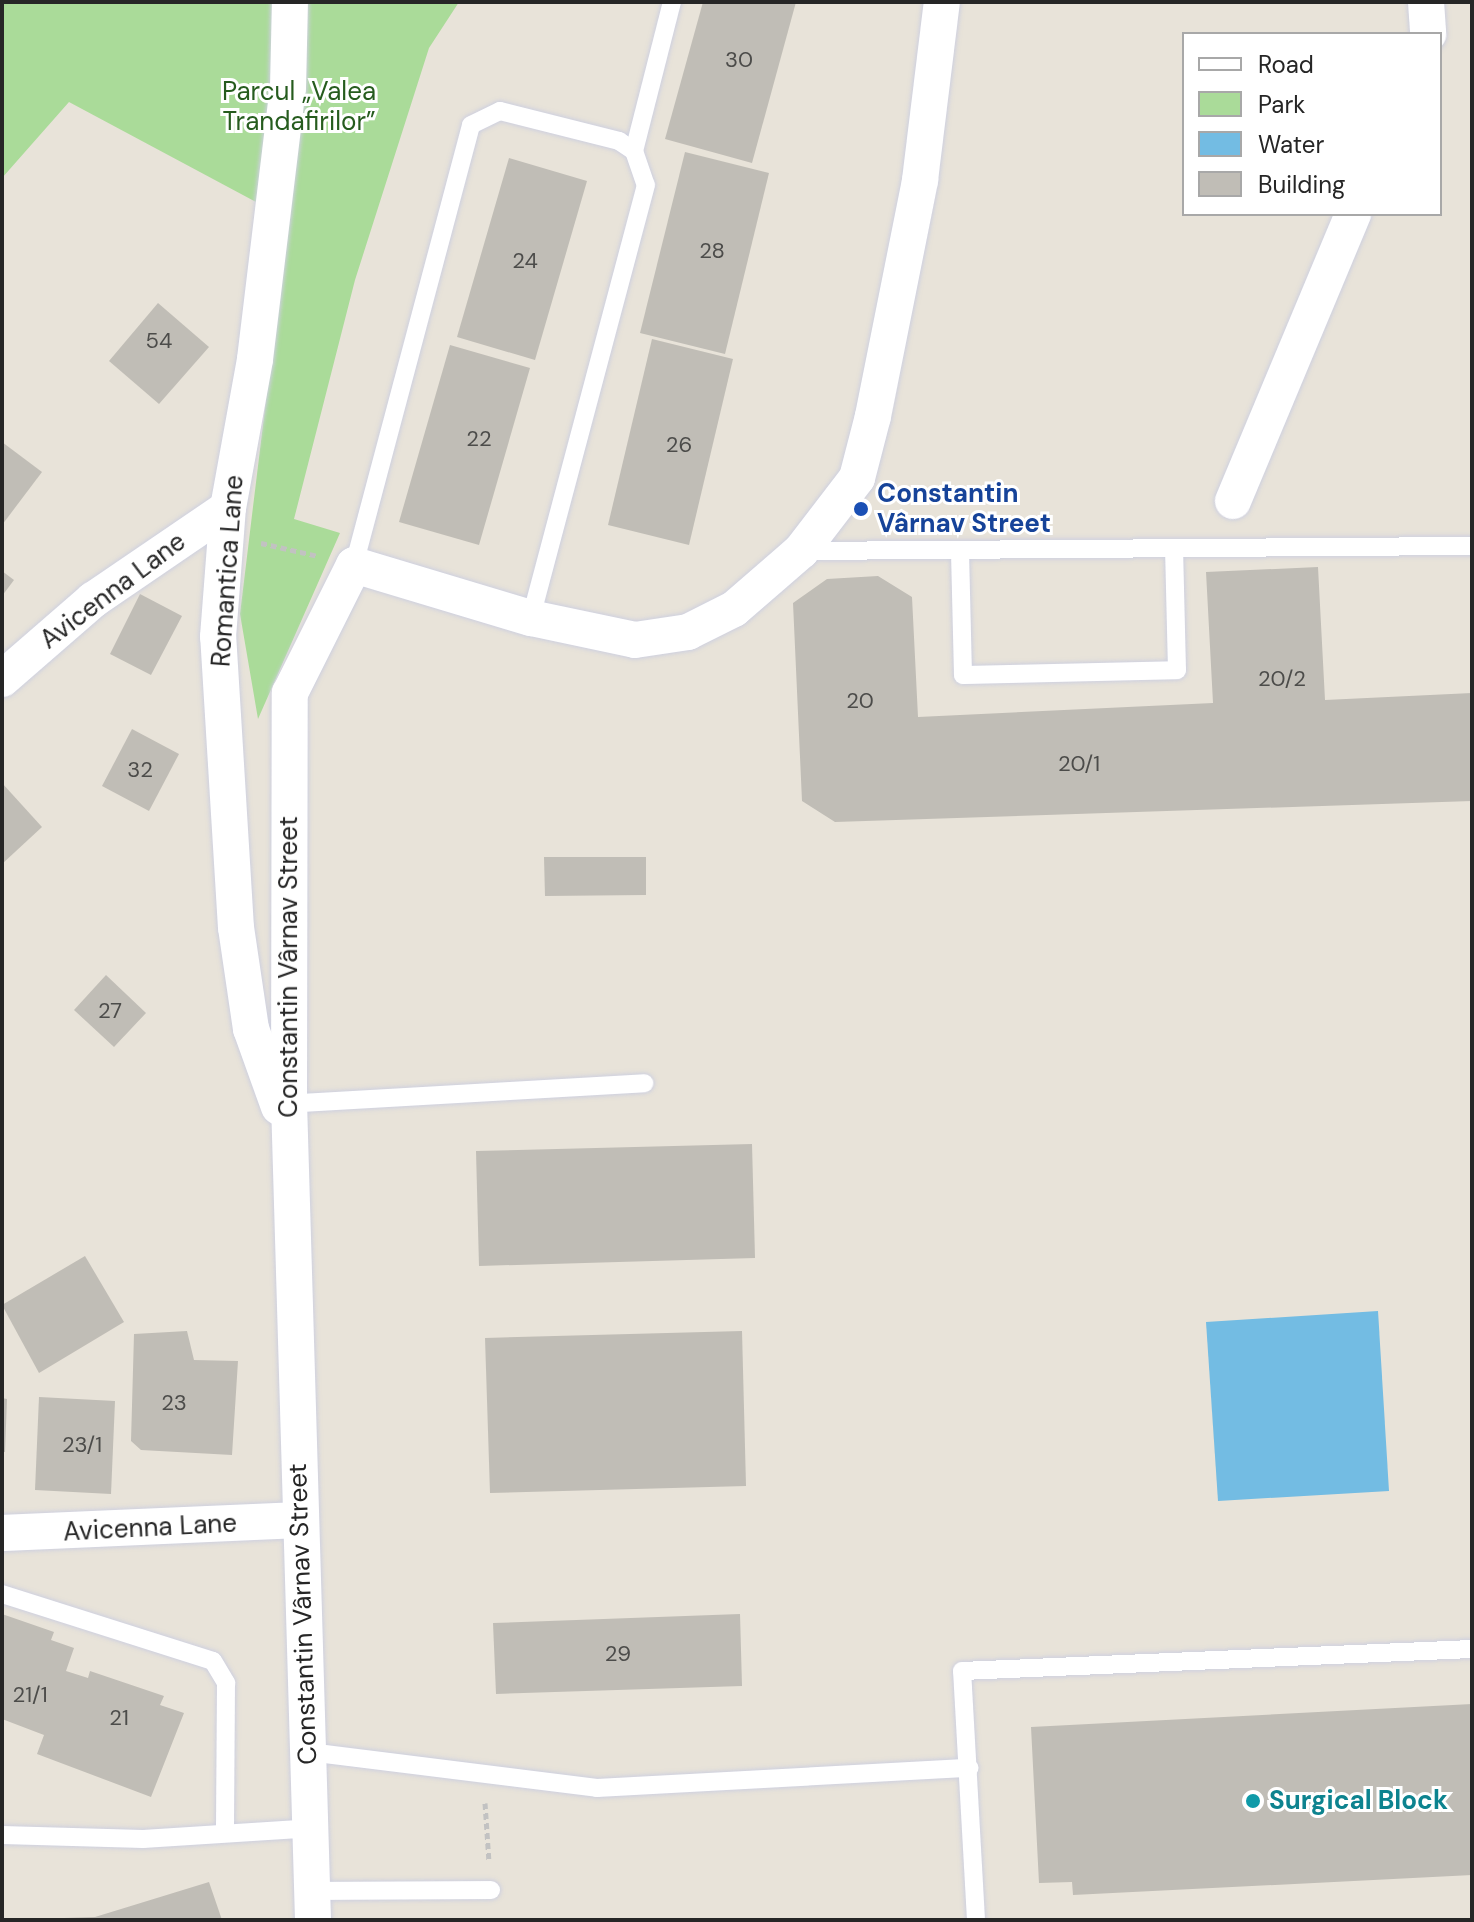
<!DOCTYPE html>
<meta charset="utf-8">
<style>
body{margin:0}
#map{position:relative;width:1474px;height:1922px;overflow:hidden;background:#e8e3d9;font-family:"DM Sans",sans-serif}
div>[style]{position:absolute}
.green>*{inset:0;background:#aadb99}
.water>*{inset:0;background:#73bce3}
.building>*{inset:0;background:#c0bdb6}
.path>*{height:5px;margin-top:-2.5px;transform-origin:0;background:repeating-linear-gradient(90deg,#c2c2c2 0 6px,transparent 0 10px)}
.roads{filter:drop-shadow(0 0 2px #ced0df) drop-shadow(0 0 2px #ced0df)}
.service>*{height:18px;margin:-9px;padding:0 9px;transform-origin:9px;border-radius:9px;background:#fff}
.minor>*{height:36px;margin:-18px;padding:0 18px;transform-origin:18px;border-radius:18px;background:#fff}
.dots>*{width:22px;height:22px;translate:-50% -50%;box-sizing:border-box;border:4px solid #fff;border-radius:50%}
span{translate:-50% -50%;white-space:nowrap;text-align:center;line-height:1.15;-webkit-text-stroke:6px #fff;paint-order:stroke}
.number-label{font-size:22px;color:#4c4c4a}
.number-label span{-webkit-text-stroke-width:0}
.park-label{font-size:26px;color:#265c1e}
.transit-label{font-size:26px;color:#164399;font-weight:700}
.left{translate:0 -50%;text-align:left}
.street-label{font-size:26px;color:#262626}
.culture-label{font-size:26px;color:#0d838f;font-weight:700}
.frame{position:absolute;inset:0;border:4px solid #262626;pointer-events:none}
.legend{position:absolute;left:1182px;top:32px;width:260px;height:184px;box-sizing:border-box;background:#fff;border:2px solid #a8a8a8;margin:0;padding:10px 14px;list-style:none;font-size:24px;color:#262626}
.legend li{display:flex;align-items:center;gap:16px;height:40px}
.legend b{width:40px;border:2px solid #a8a8a8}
</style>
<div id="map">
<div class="green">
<i style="clip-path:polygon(2px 2px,459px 2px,429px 48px,355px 280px,294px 519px,340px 533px,258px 719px,240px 614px,288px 219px,69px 102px,2px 178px)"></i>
</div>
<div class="water">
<i style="clip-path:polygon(1378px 1311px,1389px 1491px,1218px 1501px,1206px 1322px)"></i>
</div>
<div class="building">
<i style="clip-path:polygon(703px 2px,796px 2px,752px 163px,665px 139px)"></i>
<i style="clip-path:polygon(685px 152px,769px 173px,725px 354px,640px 333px)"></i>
<i style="clip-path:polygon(509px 158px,587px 181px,535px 360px,457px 337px)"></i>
<i style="clip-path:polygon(158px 303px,209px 347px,159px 404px,109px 361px)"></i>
<i style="clip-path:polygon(652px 339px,733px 359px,689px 545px,608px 525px)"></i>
<i style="clip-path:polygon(450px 345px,530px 368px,479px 545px,399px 522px)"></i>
<i style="clip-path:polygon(2px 442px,42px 472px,2px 525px)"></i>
<i style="clip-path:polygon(1318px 567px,1325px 700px,1472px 693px,1472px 801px,835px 822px,802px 801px,793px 603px,827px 579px,878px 576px,912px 597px,918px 717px,1213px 703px,1206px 572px)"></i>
<i style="clip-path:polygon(2px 571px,14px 580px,2px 596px)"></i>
<i style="clip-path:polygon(140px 594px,182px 616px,151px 675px,110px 654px)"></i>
<i style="clip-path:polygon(132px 729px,179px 754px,149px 811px,102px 786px)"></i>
<i style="clip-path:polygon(2px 783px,42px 827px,2px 864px)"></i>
<i style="clip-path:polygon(544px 857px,646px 857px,646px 895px,545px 896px)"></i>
<i style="clip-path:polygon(106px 975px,146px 1013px,114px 1047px,74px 1010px)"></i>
<i style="clip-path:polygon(752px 1144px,755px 1258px,479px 1266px,476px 1151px)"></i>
<i style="clip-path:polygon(85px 1256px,124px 1322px,39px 1373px,2px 1305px)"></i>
<i style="clip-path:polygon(187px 1331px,194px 1360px,238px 1361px,232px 1455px,141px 1450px,131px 1441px,134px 1334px)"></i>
<i style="clip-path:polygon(742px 1331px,746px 1486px,490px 1493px,485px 1338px)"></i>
<i style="clip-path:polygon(39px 1397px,115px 1401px,111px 1494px,35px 1490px)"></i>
<i style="clip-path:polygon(2px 1398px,7px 1399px,5px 1452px,2px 1452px)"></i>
<i style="clip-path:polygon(2px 1614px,54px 1632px,51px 1640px,74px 1648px,66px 1671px,88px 1678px,90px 1671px,164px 1696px,160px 1705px,184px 1713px,151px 1797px,37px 1754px,44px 1735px,2px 1719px)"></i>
<i style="clip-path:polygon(740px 1614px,742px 1686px,496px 1694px,493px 1623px)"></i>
<i style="clip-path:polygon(1472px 1704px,1472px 1875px,1073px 1895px,1072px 1882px,1039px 1883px,1031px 1727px)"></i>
<i style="clip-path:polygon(209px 1882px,222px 1920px,2px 1920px,95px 1917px)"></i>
</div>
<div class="path">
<i style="left:261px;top:543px;width:58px;rotate:12.8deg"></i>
<i style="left:485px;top:1803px;width:58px;rotate:86.1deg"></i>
</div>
<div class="roads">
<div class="service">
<i style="left:634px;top:151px;width:154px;rotate:-75.7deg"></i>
<i style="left:801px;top:551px;width:671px;rotate:-0.43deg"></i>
<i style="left:960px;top:552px;width:123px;rotate:88.6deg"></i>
<i style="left:963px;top:675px;width:214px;rotate:-1.3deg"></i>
<i style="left:1177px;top:670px;width:120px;rotate:-91.4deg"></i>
<i style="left:354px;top:565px;width:455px;rotate:-75.1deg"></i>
<i style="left:471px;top:125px;width:32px;rotate:-26deg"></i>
<i style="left:500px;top:111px;width:123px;rotate:14.1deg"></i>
<i style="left:619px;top:141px;width:18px;rotate:34deg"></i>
<i style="left:634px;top:151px;width:36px;rotate:71deg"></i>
<i style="left:646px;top:185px;width:448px;rotate:104.9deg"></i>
<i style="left:284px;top:1104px;width:361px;rotate:-3.3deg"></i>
<i style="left:2px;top:1594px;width:221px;rotate:17.6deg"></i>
<i style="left:213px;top:1661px;width:26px;rotate:59deg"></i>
<i style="left:226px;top:1683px;width:149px;rotate:90.4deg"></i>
<i style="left:309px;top:1752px;width:290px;rotate:7.1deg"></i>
<i style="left:597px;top:1788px;width:373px;rotate:-3.1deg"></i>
<i style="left:2px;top:1835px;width:141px;rotate:1.6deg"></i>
<i style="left:143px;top:1839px;width:168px;rotate:-3.7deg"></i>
<i style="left:312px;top:1891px;width:179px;rotate:-0.3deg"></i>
<i style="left:976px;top:1920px;width:249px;rotate:-93.2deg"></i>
<i style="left:962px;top:1671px;width:510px;rotate:-2.47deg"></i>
</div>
<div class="minor">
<i style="left:1426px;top:2px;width:32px;rotate:86deg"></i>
<i style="left:1233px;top:501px;width:311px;rotate:-67.3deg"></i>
<i style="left:2px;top:679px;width:121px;rotate:-41deg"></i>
<i style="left:93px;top:600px;width:163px;rotate:-34.3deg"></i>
<i style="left:279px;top:1107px;width:83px;rotate:-109.7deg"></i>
<i style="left:251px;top:1029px;width:102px;rotate:-98.4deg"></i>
<i style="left:236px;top:928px;width:292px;rotate:-93.5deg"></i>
<i style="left:218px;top:637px;width:129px;rotate:-85.6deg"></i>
<i style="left:228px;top:508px;width:151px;rotate:-79.7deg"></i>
<i style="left:255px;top:359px;width:273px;rotate:-83.1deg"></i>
<i style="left:288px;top:88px;width:86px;rotate:-88.7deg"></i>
<i style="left:2px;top:1533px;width:297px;rotate:-2.5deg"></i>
<i style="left:313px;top:1920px;width:816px;rotate:-91.68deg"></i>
<i style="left:289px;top:1104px;width:411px;rotate:-89.9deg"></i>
<i style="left:290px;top:693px;width:143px;rotate:-63.4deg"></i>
<i style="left:354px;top:565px;width:185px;rotate:16.7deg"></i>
<i style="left:531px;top:618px;width:106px;rotate:11.9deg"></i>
<i style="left:635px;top:640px;width:54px;rotate:-8.6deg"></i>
<i style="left:688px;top:632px;width:51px;rotate:-26.6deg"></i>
<i style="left:734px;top:609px;width:89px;rotate:-40.9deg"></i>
<i style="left:801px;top:551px;width:92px;rotate:-52.5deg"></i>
<i style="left:857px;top:478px;width:64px;rotate:-75.5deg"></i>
<i style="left:873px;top:416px;width:241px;rotate:-78.7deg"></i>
<i style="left:920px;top:180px;width:179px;rotate:-83deg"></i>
</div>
</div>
<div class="dots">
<i style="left:861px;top:509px;background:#1a4fb4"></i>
<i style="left:1253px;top:1801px;background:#0f9aa8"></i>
</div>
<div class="number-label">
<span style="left:739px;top:60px">30</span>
<span style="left:712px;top:251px">28</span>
<span style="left:525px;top:261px">24</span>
<span style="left:159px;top:341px">54</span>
<span style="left:479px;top:439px">22</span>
<span style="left:679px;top:445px">26</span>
<span style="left:1282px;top:679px">20/2</span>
<span style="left:860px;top:701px">20</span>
<span style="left:1079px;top:764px">20/1</span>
<span style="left:140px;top:770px">32</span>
<span style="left:110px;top:1011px">27</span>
<span style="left:174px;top:1403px">23</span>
<span style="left:82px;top:1445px">23/1</span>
<span style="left:618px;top:1654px">29</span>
<span style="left:30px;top:1695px">21/1</span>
<span style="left:119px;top:1718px">21</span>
</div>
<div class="park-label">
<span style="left:299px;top:107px">Parcul „Valea<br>Trandafirilor”</span>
</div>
<div class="transit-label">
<span class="left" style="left:877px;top:509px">Constantin<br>Vârnav Street</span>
</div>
<div class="street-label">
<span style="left:228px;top:571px;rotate:-86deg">Romantica Lane</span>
<span style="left:113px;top:591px;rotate:-37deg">Avicenna Lane</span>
<span style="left:289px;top:967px;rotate:-90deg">Constantin Vârnav Street</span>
<span style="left:150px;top:1528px;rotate:-3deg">Avicenna Lane</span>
<span style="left:303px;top:1614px;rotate:-92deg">Constantin Vârnav Street</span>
</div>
<div class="culture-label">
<span class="left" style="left:1269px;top:1801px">Surgical Block</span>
</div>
<div class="frame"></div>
<ul class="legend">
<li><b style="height:10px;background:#fff"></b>Road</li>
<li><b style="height:22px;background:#aadb99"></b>Park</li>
<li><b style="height:22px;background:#73bce3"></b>Water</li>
<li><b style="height:22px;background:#c0bdb6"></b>Building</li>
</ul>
</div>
